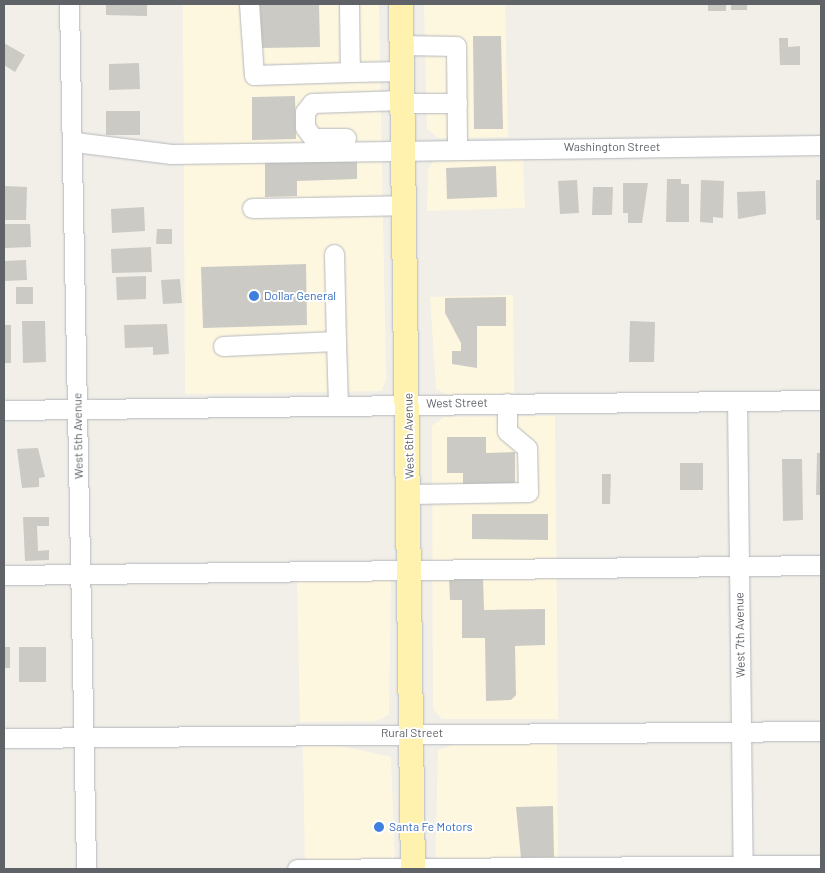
<!DOCTYPE html>
<style>
body{margin:0}
#map{position:relative;width:825px;height:873px;overflow:hidden;background:#f1efe8;font-family:Barlow,sans-serif}
div>[style]{position:absolute}
.commercial>*{inset:0;background:#fef7e0}
.building>*{inset:0;background:#cccac5}
.roads{filter:drop-shadow(0 0 1px #b5b8bc) drop-shadow(0 0 1px #b5b8bc)}
.minor>*{height:19px;margin:-9.5px;padding:0 9.5px;transform-origin:9.5px;border-radius:9.5px;background:#fff}
.major>*{height:24px;margin:-12px;padding:0 12px;transform-origin:12px;border-radius:12px;background:#fff2af}
.dots>*{width:14px;height:14px;translate:-50% -50%;box-sizing:border-box;border:2px solid #fff;border-radius:50%}
span{translate:-50% -50%;white-space:nowrap;text-align:center;line-height:1.15;-webkit-text-stroke:4px #fff;paint-order:stroke}
.street-label{font-size:12px;color:#5f6368}
.shop-label{font-size:12px;color:#366cbe}
.left{translate:0 -50%;text-align:left}
.frame{position:absolute;inset:0;border:5px solid #5f6368;pointer-events:none}
</style>
<div id="map">
<div class="commercial">
<i style="clip-path:polygon(183px 4px,379px 4px,386px 380px,381px 391px,185px 394px)"></i>
<i style="clip-path:polygon(424px 4px,505px 4px,508px 137px,438px 138px,427px 129px)"></i>
<i style="clip-path:polygon(523px 156px,525px 208px,427px 211px,428px 169px,434px 161px)"></i>
<i style="clip-path:polygon(513px 295px,514px 394px,448px 395px,436px 389px,430px 297px)"></i>
<i style="clip-path:polygon(555px 416px,558px 719px,442px 719px,433px 709px,432px 426px,444px 417px)"></i>
<i style="clip-path:polygon(391px 575px,389px 715px,376px 721px,300px 722px,297px 576px)"></i>
<i style="clip-path:polygon(557px 742px,558px 862px,435px 869px,438px 750px,453px 745px)"></i>
<i style="clip-path:polygon(303px 746px,340px 746px,391px 757px,395px 869px,228px 869px,305px 868px)"></i>
</div>
<div class="building">
<i style="clip-path:polygon(106px 4px,147px 4px,147px 16px,106px 15px)"></i>
<i style="clip-path:polygon(260px 4px,319px 4px,320px 47px,261px 48px)"></i>
<i style="clip-path:polygon(708px 4px,726px 4px,726px 11px,708px 11px)"></i>
<i style="clip-path:polygon(731px 4px,747px 4px,747px 10px,731px 10px)"></i>
<i style="clip-path:polygon(473px 36px,501px 36px,503px 129px,474px 129px)"></i>
<i style="clip-path:polygon(779px 38px,788px 38px,788px 47px,800px 46px,800px 65px,780px 65px)"></i>
<i style="clip-path:polygon(4px 43px,25px 55px,15px 72px,4px 65px)"></i>
<i style="clip-path:polygon(139px 63px,140px 89px,109px 90px,109px 64px)"></i>
<i style="clip-path:polygon(295px 96px,296px 139px,252px 140px,252px 97px)"></i>
<i style="clip-path:polygon(106px 111px,140px 111px,140px 135px,106px 135px)"></i>
<i style="clip-path:polygon(357px 156px,357px 179px,297px 181px,297px 196px,265px 197px,265px 158px)"></i>
<i style="clip-path:polygon(496px 166px,497px 197px,447px 199px,446px 168px)"></i>
<i style="clip-path:polygon(667px 179px,681px 179px,681px 184px,689px 184px,689px 222px,666px 222px)"></i>
<i style="clip-path:polygon(577px 180px,579px 213px,560px 214px,558px 181px)"></i>
<i style="clip-path:polygon(701px 180px,724px 181px,723px 218px,713px 217px,713px 223px,700px 222px)"></i>
<i style="clip-path:polygon(816px 180px,821px 180px,821px 220px,816px 220px)"></i>
<i style="clip-path:polygon(623px 183px,648px 183px,642px 223px,628px 223px,628px 213px,623px 213px)"></i>
<i style="clip-path:polygon(4px 186px,27px 187px,26px 220px,4px 220px)"></i>
<i style="clip-path:polygon(593px 187px,613px 187px,612px 215px,592px 215px)"></i>
<i style="clip-path:polygon(765px 191px,766px 214px,738px 219px,737px 192px)"></i>
<i style="clip-path:polygon(144px 207px,145px 231px,112px 233px,111px 209px)"></i>
<i style="clip-path:polygon(4px 224px,30px 224px,31px 247px,4px 248px)"></i>
<i style="clip-path:polygon(157px 229px,172px 229px,172px 244px,156px 244px)"></i>
<i style="clip-path:polygon(151px 247px,152px 272px,112px 273px,111px 249px)"></i>
<i style="clip-path:polygon(26px 260px,27px 280px,4px 281px,4px 261px)"></i>
<i style="clip-path:polygon(306px 264px,307px 325px,203px 328px,201px 267px)"></i>
<i style="clip-path:polygon(146px 276px,146px 299px,117px 300px,116px 277px)"></i>
<i style="clip-path:polygon(180px 279px,182px 303px,163px 304px,161px 280px)"></i>
<i style="clip-path:polygon(16px 287px,33px 287px,33px 304px,16px 304px)"></i>
<i style="clip-path:polygon(506px 297px,506px 326px,477px 326px,477px 368px,452px 364px,452px 351px,461px 351px,461px 343px,445px 313px,445px 298px)"></i>
<i style="clip-path:polygon(22px 321px,45px 321px,46px 362px,23px 363px)"></i>
<i style="clip-path:polygon(630px 321px,655px 322px,654px 362px,629px 362px)"></i>
<i style="clip-path:polygon(167px 324px,169px 354px,153px 355px,153px 347px,125px 348px,124px 325px)"></i>
<i style="clip-path:polygon(4px 325px,11px 325px,11px 363px,4px 363px)"></i>
<i style="clip-path:polygon(447px 437px,486px 437px,486px 453px,515px 452px,515px 484px,463px 484px,463px 473px,447px 473px)"></i>
<i style="clip-path:polygon(38px 448px,45px 477px,39px 478px,39px 487px,22px 488px,17px 449px)"></i>
<i style="clip-path:polygon(817px 453px,821px 453px,821px 495px,816px 495px)"></i>
<i style="clip-path:polygon(782px 459px,802px 459px,803px 520px,783px 521px)"></i>
<i style="clip-path:polygon(680px 463px,703px 463px,703px 490px,680px 490px)"></i>
<i style="clip-path:polygon(602px 474px,611px 474px,610px 504px,602px 504px)"></i>
<i style="clip-path:polygon(472px 514px,548px 514px,548px 540px,472px 539px)"></i>
<i style="clip-path:polygon(23px 517px,49px 517px,49px 526px,37px 526px,38px 551px,49px 550px,49px 560px,25px 561px)"></i>
<i style="clip-path:polygon(483px 577px,484px 610px,545px 609px,545px 645px,515px 646px,516px 695px,511px 700px,486px 701px,485px 638px,462px 638px,462px 600px,450px 600px,449px 578px)"></i>
<i style="clip-path:polygon(4px 647px,10px 647px,10px 668px,4px 668px)"></i>
<i style="clip-path:polygon(19px 647px,46px 647px,46px 682px,19px 682px)"></i>
<i style="clip-path:polygon(553px 806px,554px 857px,521px 858px,516px 807px)"></i>
</div>
<div class="roads">
<div class="minor">
<i style="left:69px;top:4px;width:865px;rotate:88.87deg"></i>
<i style="left:249px;top:4px;width:71px;rotate:86deg"></i>
<i style="left:254px;top:75px;width:96px;rotate:-1.8deg"></i>
<i style="left:349px;top:4px;width:68px;rotate:89.2deg"></i>
<i style="left:350px;top:72px;width:52px;rotate:-1.1deg"></i>
<i style="left:402px;top:45px;width:54px;rotate:1.1deg"></i>
<i style="left:456px;top:46px;width:102px;rotate:89.4deg"></i>
<i style="left:402px;top:103px;width:55px"></i>
<i style="left:346px;top:138px;width:33px;rotate:180deg"></i>
<i style="left:313px;top:138px;width:14px;rotate:-126deg"></i>
<i style="left:305px;top:127px;width:15px;rotate:-90deg"></i>
<i style="left:305px;top:112px;width:11px;rotate:-52deg"></i>
<i style="left:312px;top:103px;width:90px;rotate:-1.9deg"></i>
<i style="left:75px;top:142px;width:97px;rotate:7.1deg"></i>
<i style="left:171px;top:154px;width:650px;rotate:-0.79deg"></i>
<i style="left:252px;top:208px;width:153px;rotate:-1.1deg"></i>
<i style="left:334px;top:254px;width:87px;rotate:88.7deg"></i>
<i style="left:223px;top:346px;width:113px;rotate:-2.5deg"></i>
<i style="left:336px;top:341px;width:63px;rotate:88.2deg"></i>
<i style="left:737px;top:401px;width:468px;rotate:89.3deg"></i>
<i style="left:4px;top:410px;width:817px;rotate:-0.7deg"></i>
<i style="left:410px;top:494px;width:118px;rotate:-1deg"></i>
<i style="left:528px;top:492px;width:44px;rotate:-91.3deg"></i>
<i style="left:527px;top:448px;width:26px;rotate:-140deg"></i>
<i style="left:507px;top:431px;width:28px;rotate:-90deg"></i>
<i style="left:4px;top:575px;width:817px;rotate:-0.7deg"></i>
<i style="left:4px;top:738px;width:817px;rotate:-0.49deg"></i>
<i style="left:297px;top:869px;width:524px;rotate:-0.44deg"></i>
</div>
<div class="major">
<i style="left:401px;top:4px;width:865px;rotate:89.21deg"></i>
</div>
</div>
<div class="dots">
<i style="left:254px;top:296px;background:#3f7fe0"></i>
<i style="left:379px;top:827px;background:#3f7fe0"></i>
</div>
<div class="street-label">
<span style="left:612px;top:147px">Washington Street</span>
<span style="left:457px;top:403px;rotate:-1deg">West Street</span>
<span style="left:78px;top:436px;rotate:-91deg">West 5th Avenue</span>
<span style="left:409px;top:436px;rotate:-91deg">West 6th Avenue</span>
<span style="left:740px;top:635px;rotate:-91deg">West 7th Avenue</span>
<span style="left:412px;top:733px">Rural Street</span>
</div>
<div class="shop-label">
<span class="left" style="left:264px;top:296px">Dollar General</span>
<span class="left" style="left:389px;top:827px">Santa Fe Motors</span>
</div>
<div class="frame"></div>
</div>
